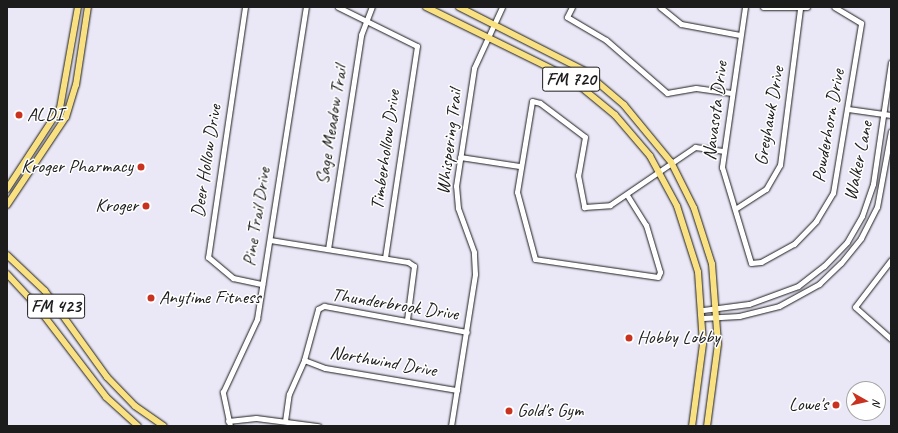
<!DOCTYPE html>
<style>
body{margin:0}
#map{position:relative;width:898px;height:433px;overflow:hidden;background:#eae8f7;font-family:Caveat,sans-serif}
div>[style]{position:absolute}
.roads{filter:drop-shadow(0 0 1px #1c1c1c) drop-shadow(0 0 1px #1c1c1c)}
.minor>*{height:5px;margin:-2.5px;padding:0 2.5px;transform-origin:2.5px;border-radius:2.5px;background:#fff}
.major>*{height:6px;margin:-3px;padding:0 3px;transform-origin:3px;border-radius:3px;background:#f9e181}
.dots>*{width:11px;height:11px;translate:-50% -50%;box-sizing:border-box;border:2px solid #fff;border-radius:50%}
span{translate:-50% -50%;white-space:nowrap;text-align:center;line-height:1.15;-webkit-text-stroke:3px #fff;paint-order:stroke}
.shield-label span{padding:1px 3px;background:#fff;border:1px solid;border-radius:3px;-webkit-text-stroke-width:0}
.shield-label{font-size:18px;color:#1c1c1c;font-weight:700}
.street-label{font-size:19px;color:#1c1c1c}
.poi-label{font-size:19px;color:#1c1c1c}
.left{translate:0 -50%;text-align:left}
.right{translate:-100% -50%;text-align:right}
.frame{position:absolute;inset:0;border:8px solid #1c1c1c;pointer-events:none}
.north{position:absolute;left:846px;top:381px;width:40px;height:40px;box-sizing:border-box;background:#fff;border:1px solid #a4a4a4;border-radius:50%;rotate:98deg;font-size:11px;font-weight:700;line-height:16px;text-align:center;color:#1c1c1c}
.north::after{content:'';display:block;margin:auto;width:14px;height:18px;background:#c8321e;clip-path:polygon(50% 0,100% 100%,50% 72%,0 100%)}
</style>
<div id="map">
<div class="roads">
<div class="minor">
<i style="left:245px;top:7px;width:253px;rotate:98.4deg"></i>
<i style="left:208px;top:257px;width:33px;rotate:40deg"></i>
<i style="left:233px;top:278px;width:30px;rotate:12deg"></i>
<i style="left:338px;top:7px;width:88px;rotate:26.3deg"></i>
<i style="left:417px;top:46px;width:214px;rotate:98.6deg"></i>
<i style="left:572px;top:7px;width:11px;rotate:117deg"></i>
<i style="left:567px;top:17px;width:45px;rotate:30.5deg"></i>
<i style="left:606px;top:40px;width:81px;rotate:41deg"></i>
<i style="left:667px;top:93px;width:29px;rotate:-10deg"></i>
<i style="left:696px;top:88px;width:36px;rotate:8deg"></i>
<i style="left:660px;top:7px;width:27px;rotate:39deg"></i>
<i style="left:681px;top:24px;width:60px;rotate:10.6deg"></i>
<i style="left:745px;top:7px;width:162px;rotate:98.2deg"></i>
<i style="left:722px;top:167px;width:100px;rotate:73.2deg"></i>
<i style="left:751px;top:263px;width:10px;rotate:-6deg"></i>
<i style="left:761px;top:262px;width:38px;rotate:-29deg"></i>
<i style="left:794px;top:244px;width:32px;rotate:-46deg"></i>
<i style="left:816px;top:221px;width:33px;rotate:-59deg"></i>
<i style="left:833px;top:193px;width:172px;rotate:-80.6deg"></i>
<i style="left:861px;top:23px;width:31px;rotate:-149deg"></i>
<i style="left:763px;top:7px;width:44px"></i>
<i style="left:848px;top:109px;width:43px;rotate:7.9deg"></i>
<i style="left:460px;top:157px;width:60px;rotate:8.7deg"></i>
<i style="left:627px;top:195px;width:36px;rotate:58deg"></i>
<i style="left:646px;top:225px;width:49px;rotate:73.4deg"></i>
<i style="left:660px;top:272px;width:5px;rotate:112deg"></i>
<i style="left:658px;top:277px;width:124px;rotate:-171.7deg"></i>
<i style="left:535px;top:259px;width:69px;rotate:-105deg"></i>
<i style="left:517px;top:192px;width:92px;rotate:-80.6deg"></i>
<i style="left:532px;top:101px;width:8px;rotate:14deg"></i>
<i style="left:540px;top:103px;width:56px;rotate:37.1deg"></i>
<i style="left:585px;top:137px;width:39px;rotate:100deg"></i>
<i style="left:578px;top:175px;width:33px;rotate:79deg"></i>
<i style="left:584px;top:207px;width:26px;rotate:-4deg"></i>
<i style="left:610px;top:205px;width:103px;rotate:-34.3deg"></i>
<i style="left:695px;top:147px;width:28px;rotate:8deg"></i>
<i style="left:735px;top:209px;width:37px;rotate:-33deg"></i>
<i style="left:766px;top:189px;width:28px;rotate:-60deg"></i>
<i style="left:780px;top:165px;width:158px;rotate:-82.7deg"></i>
<i style="left:270px;top:240px;width:140px;rotate:9.1deg"></i>
<i style="left:408px;top:262px;width:7px;rotate:34deg"></i>
<i style="left:414px;top:266px;width:54px;rotate:97.4deg"></i>
<i style="left:328px;top:249px;width:217px;rotate:-81.2deg"></i>
<i style="left:361px;top:35px;width:30px;rotate:-69deg"></i>
<i style="left:891px;top:260px;width:59px;rotate:127.5deg"></i>
<i style="left:855px;top:307px;width:48px;rotate:41.6deg"></i>
<i style="left:703px;top:310px;width:46px;rotate:-7.4deg"></i>
<i style="left:749px;top:304px;width:52px;rotate:-20.2deg"></i>
<i style="left:798px;top:286px;width:33px;rotate:-38deg"></i>
<i style="left:824px;top:266px;width:33px;rotate:-46deg"></i>
<i style="left:847px;top:242px;width:30px;rotate:-60deg"></i>
<i style="left:862px;top:216px;width:34px;rotate:-71deg"></i>
<i style="left:873px;top:184px;width:123px;rotate:-81.6deg"></i>
<i style="left:703px;top:318px;width:36px;rotate:-3deg"></i>
<i style="left:739px;top:316px;width:41px;rotate:-14deg"></i>
<i style="left:779px;top:306px;width:46px;rotate:-28.8deg"></i>
<i style="left:819px;top:284px;width:30px;rotate:-44deg"></i>
<i style="left:841px;top:263px;width:32px;rotate:-51deg"></i>
<i style="left:861px;top:238px;width:35px;rotate:-63deg"></i>
<i style="left:877px;top:207px;width:77px;rotate:-79.6deg"></i>
<i style="left:304px;top:360px;width:22px;rotate:21deg"></i>
<i style="left:325px;top:368px;width:134px;rotate:9.5deg"></i>
<i style="left:228px;top:421px;width:28px;rotate:-6deg"></i>
<i style="left:256px;top:418px;width:63px;rotate:7.4deg"></i>
<i style="left:285px;top:421px;width:27px;rotate:-82deg"></i>
<i style="left:289px;top:394px;width:37px;rotate:-66deg"></i>
<i style="left:304px;top:360px;width:53px;rotate:-74.6deg"></i>
<i style="left:318px;top:309px;width:7px;rotate:-27deg"></i>
<i style="left:324px;top:306px;width:145px;rotate:10.3deg"></i>
<i style="left:230px;top:426px;width:35px;rotate:-102deg"></i>
<i style="left:223px;top:392px;width:81px;rotate:-65deg"></i>
<i style="left:257px;top:319px;width:316px;rotate:-81.1deg"></i>
<i style="left:451px;top:426px;width:154px;rotate:-81deg"></i>
<i style="left:475px;top:274px;width:22px;rotate:-93deg"></i>
<i style="left:474px;top:252px;width:47px;rotate:-110deg"></i>
<i style="left:458px;top:208px;width:22px;rotate:-95deg"></i>
<i style="left:456px;top:186px;width:119px;rotate:-81.3deg"></i>
<i style="left:474px;top:68px;width:67px;rotate:-65.3deg"></i>
</div>
<div class="major">
<i style="left:426px;top:7px;width:161px;rotate:26.2deg"></i>
<i style="left:570px;top:78px;width:58px;rotate:39.4deg"></i>
<i style="left:615px;top:115px;width:54px;rotate:49.5deg"></i>
<i style="left:650px;top:156px;width:57px;rotate:61.6deg"></i>
<i style="left:677px;top:206px;width:69px;rotate:72.3deg"></i>
<i style="left:698px;top:272px;width:72px;rotate:86deg"></i>
<i style="left:703px;top:344px;width:83px;rotate:97.6deg"></i>
<i style="left:459px;top:7px;width:139px;rotate:26.9deg"></i>
<i style="left:583px;top:70px;width:54px;rotate:40.5deg"></i>
<i style="left:624px;top:105px;width:74px;rotate:50.5deg"></i>
<i style="left:671px;top:162px;width:51px;rotate:63.4deg"></i>
<i style="left:694px;top:208px;width:59px;rotate:72.2deg"></i>
<i style="left:712px;top:264px;width:80px;rotate:85.7deg"></i>
<i style="left:718px;top:344px;width:83px;rotate:97.6deg"></i>
<i style="left:7px;top:189px;width:97px;rotate:-56.8deg"></i>
<i style="left:60px;top:108px;width:103px;rotate:-79.9deg"></i>
<i style="left:7px;top:205px;width:106px;rotate:-56.2deg"></i>
<i style="left:66px;top:117px;width:34px;rotate:-73deg"></i>
<i style="left:76px;top:85px;width:79px;rotate:-81.3deg"></i>
<i style="left:7px;top:255px;width:52px;rotate:43.5deg"></i>
<i style="left:45px;top:291px;width:106px;rotate:54.2deg"></i>
<i style="left:107px;top:377px;width:40px;rotate:46deg"></i>
<i style="left:135px;top:406px;width:35px;rotate:35deg"></i>
<i style="left:7px;top:274px;width:41px;rotate:47deg"></i>
<i style="left:35px;top:304px;width:117px;rotate:52.6deg"></i>
<i style="left:106px;top:397px;width:43px;rotate:42.2deg"></i>
</div>
</div>
<div class="dots">
<i style="left:19px;top:115px;background:#c8321e"></i>
<i style="left:141px;top:167px;background:#c8321e"></i>
<i style="left:146px;top:206px;background:#c8321e"></i>
<i style="left:151px;top:298px;background:#c8321e"></i>
<i style="left:629px;top:338px;background:#c8321e"></i>
<i style="left:836px;top:405px;background:#c8321e"></i>
<i style="left:509px;top:411px;background:#c8321e"></i>
</div>
<div class="shield-label">
<span style="left:571px;top:79px">FM 720</span>
<span style="left:56px;top:306px">FM 423</span>
</div>
<div class="street-label">
<span style="left:716px;top:111px;rotate:-83deg">Navasota Drive</span>
<span style="left:770px;top:116px;rotate:-80deg">Greyhawk Drive</span>
<span style="left:332px;top:125px;rotate:-81deg">Sage Meadow Trail</span>
<span style="left:829px;top:126px;rotate:-80deg">Powderhorn Drive</span>
<span style="left:450px;top:142px;rotate:-83deg">Whispering Trail</span>
<span style="left:386px;top:150px;rotate:-82deg">Timberhollow Drive</span>
<span style="left:207px;top:161px;rotate:-81deg">Deer Hollow Drive</span>
<span style="left:859px;top:161px;rotate:-78deg">Walker Lane</span>
<span style="left:257px;top:217px;rotate:-81deg">Pine Trail Drive</span>
<span style="left:395px;top:305px;rotate:9deg">Thunderbrook Drive</span>
<span style="left:383px;top:362px;rotate:10deg">Northwind Drive</span>
</div>
<div class="poi-label">
<span class="left" style="left:27px;top:115px">ALDI</span>
<span class="right" style="left:133px;top:167px">Kroger Pharmacy</span>
<span class="right" style="left:138px;top:206px">Kroger</span>
<span class="left" style="left:159px;top:298px">Anytime Fitness</span>
<span class="left" style="left:637px;top:338px">Hobby Lobby</span>
<span class="right" style="left:828px;top:405px">Lowe's</span>
<span class="left" style="left:517px;top:411px">Gold's Gym</span>
</div>
<div class="frame"></div>
<div class="north">N</div>
</div>
